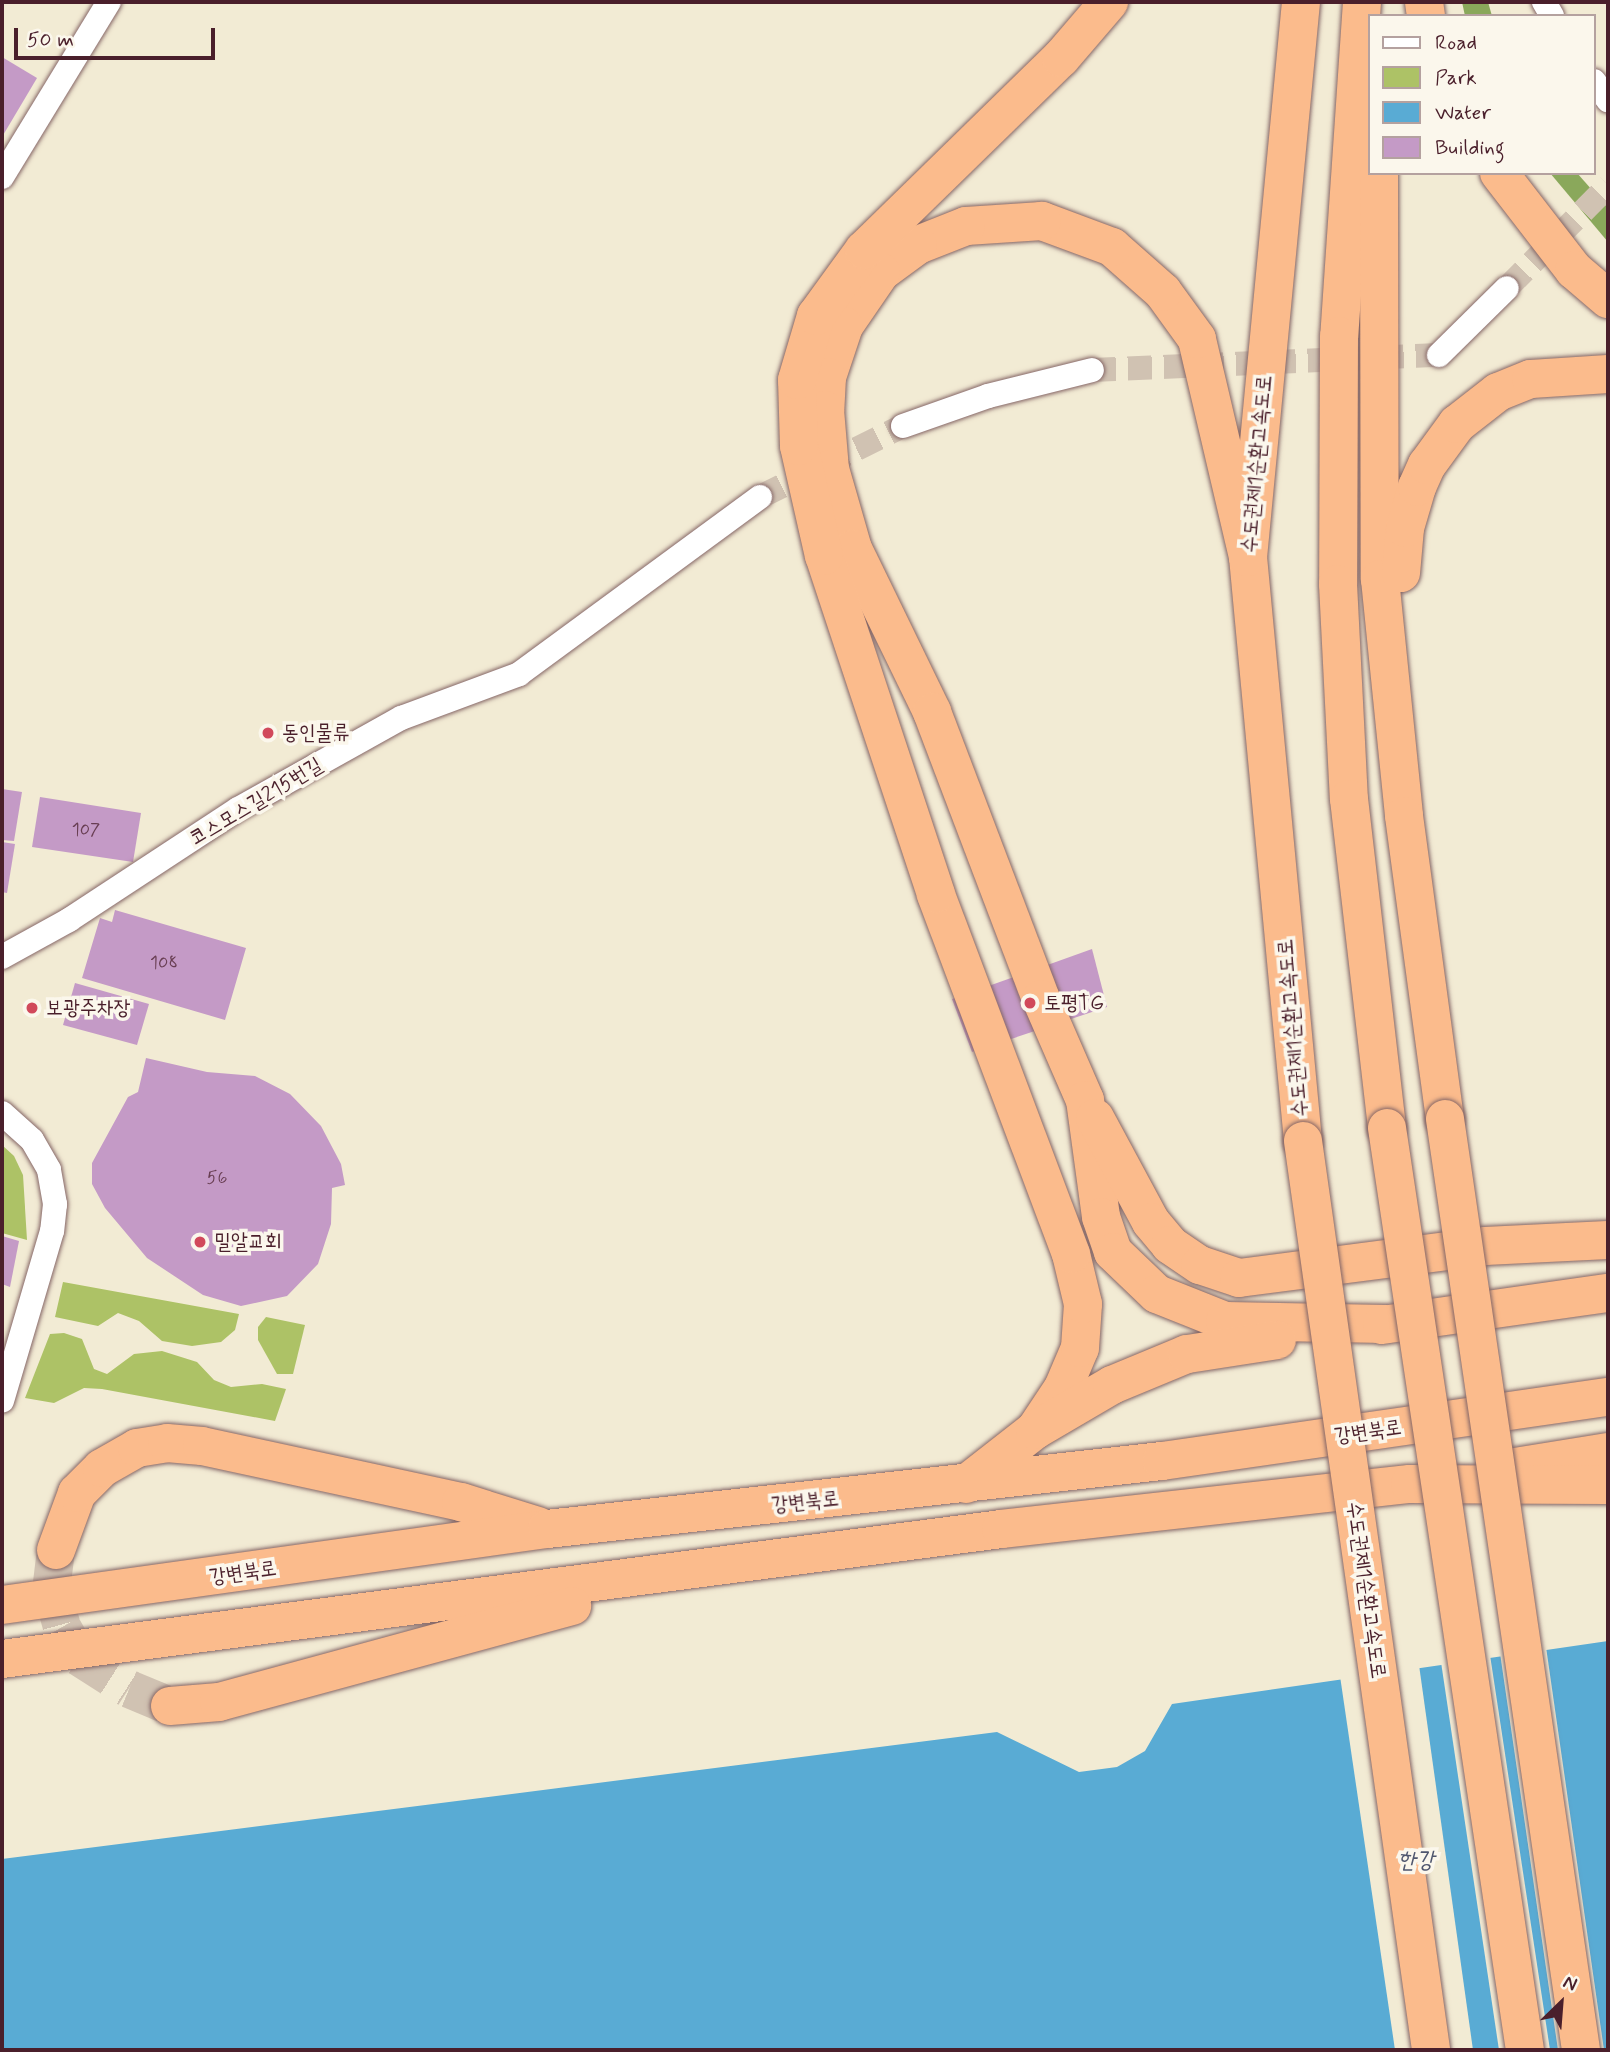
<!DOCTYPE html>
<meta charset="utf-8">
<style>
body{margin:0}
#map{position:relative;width:1610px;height:2052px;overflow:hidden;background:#f2ebd4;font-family:Mynerve,"Poor Story",sans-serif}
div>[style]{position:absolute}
.green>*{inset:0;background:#adc266}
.forest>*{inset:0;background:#8aa85b}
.water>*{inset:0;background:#59abd4}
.pier>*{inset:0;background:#f2ebd4}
.building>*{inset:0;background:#c49ac6}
.street-tunnel>*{height:24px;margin-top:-12px;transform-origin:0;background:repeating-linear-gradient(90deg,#d0c2b2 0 24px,transparent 0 36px)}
.highway-tunnel>*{height:38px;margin-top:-19px;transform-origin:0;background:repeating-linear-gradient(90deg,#d0c2b2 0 38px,transparent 0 57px)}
.roads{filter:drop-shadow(0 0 2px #856666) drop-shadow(0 0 2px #856666)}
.street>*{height:24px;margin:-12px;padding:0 12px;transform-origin:12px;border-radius:12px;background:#fff}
.highway>*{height:38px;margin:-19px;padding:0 19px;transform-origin:19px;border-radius:19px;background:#fbbb8c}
.bridges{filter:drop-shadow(0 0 2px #856666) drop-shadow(0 0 2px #856666)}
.highway-bridge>*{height:38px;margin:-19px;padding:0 19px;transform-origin:19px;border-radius:19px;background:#fbbb8c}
.dots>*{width:19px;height:19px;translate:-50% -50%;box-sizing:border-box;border:4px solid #fbf7ec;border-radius:50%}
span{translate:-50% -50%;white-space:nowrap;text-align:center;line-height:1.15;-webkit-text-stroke:7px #fbf7ec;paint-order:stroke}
.number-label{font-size:18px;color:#683e52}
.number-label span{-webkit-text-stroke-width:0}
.street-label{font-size:21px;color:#4a1f2b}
.poi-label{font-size:21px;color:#4a1f2b}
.left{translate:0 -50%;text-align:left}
.water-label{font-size:23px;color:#50576f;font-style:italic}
.frame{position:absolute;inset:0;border:4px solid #4a1f2b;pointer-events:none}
.legend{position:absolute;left:1368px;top:14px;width:228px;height:161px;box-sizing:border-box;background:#fbf7ec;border:2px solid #b4a19f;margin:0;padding:9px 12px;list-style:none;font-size:21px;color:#4a1f2b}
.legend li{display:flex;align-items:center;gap:14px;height:35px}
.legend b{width:35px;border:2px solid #b4a19f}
.north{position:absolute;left:1526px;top:1968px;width:70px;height:70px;-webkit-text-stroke:5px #fbf7ec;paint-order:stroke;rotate:25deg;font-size:19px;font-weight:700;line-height:28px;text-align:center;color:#4a1f2b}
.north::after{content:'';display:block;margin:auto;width:24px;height:32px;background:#4a1f2b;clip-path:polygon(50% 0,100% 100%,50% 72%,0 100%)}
.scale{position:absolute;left:14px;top:28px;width:201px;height:32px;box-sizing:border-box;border:4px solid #4a1f2b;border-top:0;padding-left:9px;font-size:21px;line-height:24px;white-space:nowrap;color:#4a1f2b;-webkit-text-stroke:5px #fbf7ec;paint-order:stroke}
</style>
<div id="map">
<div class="green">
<i style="clip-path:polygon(2px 1145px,14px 1156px,23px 1175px,27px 1240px,2px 1233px)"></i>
<i style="clip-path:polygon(63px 1282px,239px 1314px,235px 1330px,221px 1342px,192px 1346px,162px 1341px,139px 1321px,118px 1313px,98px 1326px,55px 1317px)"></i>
<i style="clip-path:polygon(266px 1317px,305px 1325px,293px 1374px,277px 1374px,258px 1340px,258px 1327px)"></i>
<i style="clip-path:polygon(64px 1333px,82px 1339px,94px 1369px,107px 1374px,134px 1354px,162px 1351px,197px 1362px,214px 1380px,231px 1387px,262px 1384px,286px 1389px,275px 1421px,102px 1389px,84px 1388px,54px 1403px,25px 1398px,50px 1334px)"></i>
</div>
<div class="forest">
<i style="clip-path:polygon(1462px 2px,1488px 2px,1492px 16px,1465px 16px)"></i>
<i style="clip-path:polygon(1550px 173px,1577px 173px,1608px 208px,1608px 242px)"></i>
</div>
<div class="water">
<i style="clip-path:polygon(1608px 1641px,1608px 2050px,2px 2050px,2px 1859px,997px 1732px,1079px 1772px,1117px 1767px,1145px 1751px,1172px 1704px)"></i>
</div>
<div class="pier">
<i style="clip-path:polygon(1546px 1647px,1604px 2050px,1558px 2050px,1500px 1653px)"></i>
<i style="clip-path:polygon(1490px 1655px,1550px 2050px,1499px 2050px,1441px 1662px)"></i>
<i style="clip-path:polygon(1419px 1665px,1473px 2050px,1395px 2050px,1340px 1676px)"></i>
</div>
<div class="building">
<i style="clip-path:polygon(2px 57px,37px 78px,2px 137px)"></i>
<i style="clip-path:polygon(2px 789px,22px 792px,14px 841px,2px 840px)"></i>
<i style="clip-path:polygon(40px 797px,141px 813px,133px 862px,32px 847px)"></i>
<i style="clip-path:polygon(2px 842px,15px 844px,7px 893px,2px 892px)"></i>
<i style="clip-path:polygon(115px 910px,246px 948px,225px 1020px,82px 978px,100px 918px,112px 922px)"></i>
<i style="clip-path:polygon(1092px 949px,1107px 1007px,972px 1052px,952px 999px)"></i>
<i style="clip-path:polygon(75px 983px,149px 1004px,137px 1045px,63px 1025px)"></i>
<i style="clip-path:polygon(146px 1058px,207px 1072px,255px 1076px,290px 1094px,321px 1126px,341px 1164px,345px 1185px,332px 1188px,331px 1224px,318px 1264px,287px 1296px,241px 1306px,203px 1295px,147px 1258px,105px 1208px,92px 1184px,92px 1163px,128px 1097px,138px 1092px)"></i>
<i style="clip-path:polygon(2px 1236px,19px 1241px,10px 1287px,2px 1284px)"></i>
</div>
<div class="street-tunnel">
<i style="left:1507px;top:288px;width:144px;rotate:-45.3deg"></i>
<i style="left:1092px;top:370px;width:347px;rotate:-2.5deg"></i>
<i style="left:760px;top:497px;width:160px;rotate:-26.4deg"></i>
</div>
<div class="highway-tunnel">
<i style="left:56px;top:1550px;width:38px;rotate:97deg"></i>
<i style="left:51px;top:1588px;width:41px;rotate:74.2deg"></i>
<i style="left:62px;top:1627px;width:34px;rotate:60deg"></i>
<i style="left:79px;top:1657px;width:59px;rotate:32.6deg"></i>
<i style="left:129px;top:1689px;width:44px;rotate:22.5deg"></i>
</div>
<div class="roads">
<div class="street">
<i style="left:1544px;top:2px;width:16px;rotate:60deg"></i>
<i style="left:1594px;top:81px;width:24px;rotate:54deg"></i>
<i style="left:2px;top:177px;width:205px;rotate:-58.6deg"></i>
<i style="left:1439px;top:355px;width:95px;rotate:-44.6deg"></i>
<i style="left:903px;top:426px;width:90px;rotate:-19.4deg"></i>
<i style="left:988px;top:396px;width:107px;rotate:-14deg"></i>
<i style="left:2px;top:957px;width:77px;rotate:-28.9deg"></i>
<i style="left:69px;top:920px;width:202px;rotate:-33.3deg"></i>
<i style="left:238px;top:809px;width:187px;rotate:-29.2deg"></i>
<i style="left:401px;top:718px;width:126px;rotate:-20.4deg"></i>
<i style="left:519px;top:674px;width:299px;rotate:-36.3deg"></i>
<i style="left:2px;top:1113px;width:40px;rotate:42deg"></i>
<i style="left:32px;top:1140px;width:34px;rotate:60deg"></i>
<i style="left:49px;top:1170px;width:35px;rotate:80deg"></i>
<i style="left:55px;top:1204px;width:27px;rotate:96deg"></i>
<i style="left:52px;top:1231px;width:177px;rotate:106.4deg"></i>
</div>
<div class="highway">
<i style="left:1301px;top:2px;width:558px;rotate:95.45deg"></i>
<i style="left:1248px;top:557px;width:587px;rotate:84.62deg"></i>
<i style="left:1362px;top:2px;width:335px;rotate:93.9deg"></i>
<i style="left:1339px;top:336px;width:248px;rotate:90.2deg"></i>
<i style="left:1338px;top:584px;width:215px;rotate:87.1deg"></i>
<i style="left:1349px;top:799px;width:331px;rotate:83.4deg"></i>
<i style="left:1424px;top:2px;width:14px;rotate:82deg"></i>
<i style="left:1379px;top:173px;width:406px;rotate:89.9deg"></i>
<i style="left:1380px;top:579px;width:238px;rotate:84.2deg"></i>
<i style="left:1404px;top:816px;width:306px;rotate:82.3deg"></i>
<i style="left:1499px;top:173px;width:123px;rotate:52.3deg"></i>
<i style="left:1574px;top:270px;width:45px;rotate:40.5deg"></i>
<i style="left:1248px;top:557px;width:224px;rotate:-103.2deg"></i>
<i style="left:1197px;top:339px;width:58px;rotate:-125.9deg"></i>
<i style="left:1163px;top:292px;width:68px;rotate:-138.6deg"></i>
<i style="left:1112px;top:247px;width:75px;rotate:-159.6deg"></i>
<i style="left:1042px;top:221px;width:76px;rotate:176.2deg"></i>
<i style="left:966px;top:226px;width:52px;rotate:158.4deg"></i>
<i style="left:918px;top:245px;width:46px;rotate:143.9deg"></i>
<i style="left:881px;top:272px;width:65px;rotate:124.4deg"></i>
<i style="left:844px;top:326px;width:54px;rotate:108.4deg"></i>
<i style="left:827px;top:377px;width:33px;rotate:93deg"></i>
<i style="left:825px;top:410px;width:59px;rotate:85.2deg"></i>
<i style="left:830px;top:469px;width:83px;rotate:74deg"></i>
<i style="left:853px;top:549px;width:181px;rotate:64.1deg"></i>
<i style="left:932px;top:712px;width:307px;rotate:69.2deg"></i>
<i style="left:1041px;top:999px;width:110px;rotate:66.5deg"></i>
<i style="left:1085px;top:1100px;width:118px;rotate:82.2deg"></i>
<i style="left:1101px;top:1217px;width:37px;rotate:71deg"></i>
<i style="left:1113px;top:1252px;width:61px;rotate:43.7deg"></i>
<i style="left:1157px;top:1294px;width:73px;rotate:21.7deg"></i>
<i style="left:1225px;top:1321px;width:161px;rotate:1.1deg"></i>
<i style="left:1401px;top:573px;width:45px;rotate:-84.9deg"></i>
<i style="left:1405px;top:528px;width:43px;rotate:-73.7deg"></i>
<i style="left:1417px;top:487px;width:24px;rotate:-66deg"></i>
<i style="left:1427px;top:465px;width:51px;rotate:-53.8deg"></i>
<i style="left:1457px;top:424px;width:52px;rotate:-38deg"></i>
<i style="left:1498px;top:392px;width:35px;rotate:-22deg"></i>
<i style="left:1531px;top:379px;width:77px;rotate:-3.7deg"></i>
<i style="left:1095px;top:1118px;width:118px;rotate:61.7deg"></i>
<i style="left:1151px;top:1222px;width:30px;rotate:50deg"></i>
<i style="left:1170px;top:1245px;width:36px;rotate:34deg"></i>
<i style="left:1200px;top:1265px;width:41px;rotate:18.4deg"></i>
<i style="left:1239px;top:1278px;width:248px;rotate:-7.4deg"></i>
<i style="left:1485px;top:1246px;width:123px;rotate:-2.8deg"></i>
<i style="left:1382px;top:1325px;width:228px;rotate:-8.1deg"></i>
<i style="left:1035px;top:1430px;width:50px;rotate:-56.3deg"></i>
<i style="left:1063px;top:1388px;width:43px;rotate:-67deg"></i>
<i style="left:1080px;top:1348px;width:44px;rotate:-86.1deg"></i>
<i style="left:1083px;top:1304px;width:51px;rotate:-103.5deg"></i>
<i style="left:1071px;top:1254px;width:384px;rotate:-110.6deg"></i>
<i style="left:936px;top:894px;width:356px;rotate:-108.3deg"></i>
<i style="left:824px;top:556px;width:113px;rotate:-102.8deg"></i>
<i style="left:799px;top:446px;width:66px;rotate:-91.7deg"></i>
<i style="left:797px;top:380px;width:67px;rotate:-73.5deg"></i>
<i style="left:816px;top:316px;width:82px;rotate:-54deg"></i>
<i style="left:864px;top:250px;width:275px;rotate:-44.3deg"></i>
<i style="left:1061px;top:58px;width:74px;rotate:-49.4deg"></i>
<i style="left:1509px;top:1468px;width:100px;rotate:-9.2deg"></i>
<i style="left:966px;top:1484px;width:88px;rotate:-38deg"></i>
<i style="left:1035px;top:1430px;width:89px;rotate:-30.3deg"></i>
<i style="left:1112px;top:1385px;width:81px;rotate:-22.5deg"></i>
<i style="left:1187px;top:1354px;width:91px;rotate:-8.8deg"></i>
<i style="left:56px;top:1550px;width:61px;rotate:-69.8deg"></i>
<i style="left:77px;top:1493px;width:35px;rotate:-45deg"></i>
<i style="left:102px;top:1468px;width:40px;rotate:-29.7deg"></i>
<i style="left:137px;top:1448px;width:30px;rotate:-9deg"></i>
<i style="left:167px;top:1443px;width:35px;rotate:5deg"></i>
<i style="left:202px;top:1446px;width:265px;rotate:12.2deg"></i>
<i style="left:461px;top:1502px;width:81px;rotate:17.3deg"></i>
<i style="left:2px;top:1605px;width:550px;rotate:-7.94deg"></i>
<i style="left:547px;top:1529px;width:619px;rotate:-6.31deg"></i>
<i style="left:1162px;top:1461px;width:451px;rotate:-8.2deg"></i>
<i style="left:2px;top:1659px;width:1007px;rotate:-7.41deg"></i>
<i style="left:1001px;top:1529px;width:411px;rotate:-6.3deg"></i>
<i style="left:1410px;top:1484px;width:198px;rotate:0.3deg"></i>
<i style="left:170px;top:1706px;width:49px;rotate:-4.7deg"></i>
<i style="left:219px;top:1702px;width:366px;rotate:-15.2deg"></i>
</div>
</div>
<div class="bridges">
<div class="highway-bridge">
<i style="left:1445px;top:1119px;width:941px;rotate:81.69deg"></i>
<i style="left:1387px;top:1128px;width:932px;rotate:81.49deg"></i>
<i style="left:1303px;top:1141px;width:918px;rotate:81.98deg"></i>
</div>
</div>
<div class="dots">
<i style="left:268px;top:733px;background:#d1495b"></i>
<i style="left:1030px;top:1003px;background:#d1495b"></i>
<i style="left:32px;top:1008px;background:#d1495b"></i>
<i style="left:200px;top:1242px;background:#d1495b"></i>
</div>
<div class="number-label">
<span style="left:86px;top:830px">107</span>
<span style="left:164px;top:963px">108</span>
<span style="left:217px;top:1178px">56</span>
</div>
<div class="street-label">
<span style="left:1257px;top:464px;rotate:-85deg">수도권제1순환고속도로</span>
<span style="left:256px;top:802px;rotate:-31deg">코스모스길215번길</span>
<span style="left:1293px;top:1028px;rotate:-95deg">수도권제1순환고속도로</span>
<span style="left:1368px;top:1432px;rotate:-8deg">강변북로</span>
<span style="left:805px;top:1502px;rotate:-6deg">강변북로</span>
<span style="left:243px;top:1573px;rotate:-8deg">강변북로</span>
<span style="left:1366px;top:1590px;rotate:82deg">수도권제1순환고속도로</span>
</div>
<div class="poi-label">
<span class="left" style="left:282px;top:733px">동인물류</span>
<span class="left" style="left:1044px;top:1003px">토평TG</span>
<span class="left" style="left:46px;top:1008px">보광주차장</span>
<span class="left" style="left:214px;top:1242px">밀알교회</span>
</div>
<div class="water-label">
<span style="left:1416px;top:1861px">한강</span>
</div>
<div class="frame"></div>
<ul class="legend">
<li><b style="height:9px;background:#fff"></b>Road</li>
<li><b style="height:19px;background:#adc266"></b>Park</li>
<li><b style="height:19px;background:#59abd4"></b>Water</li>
<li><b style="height:19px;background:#c49ac6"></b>Building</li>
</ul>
<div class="north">N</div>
<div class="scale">50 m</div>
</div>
